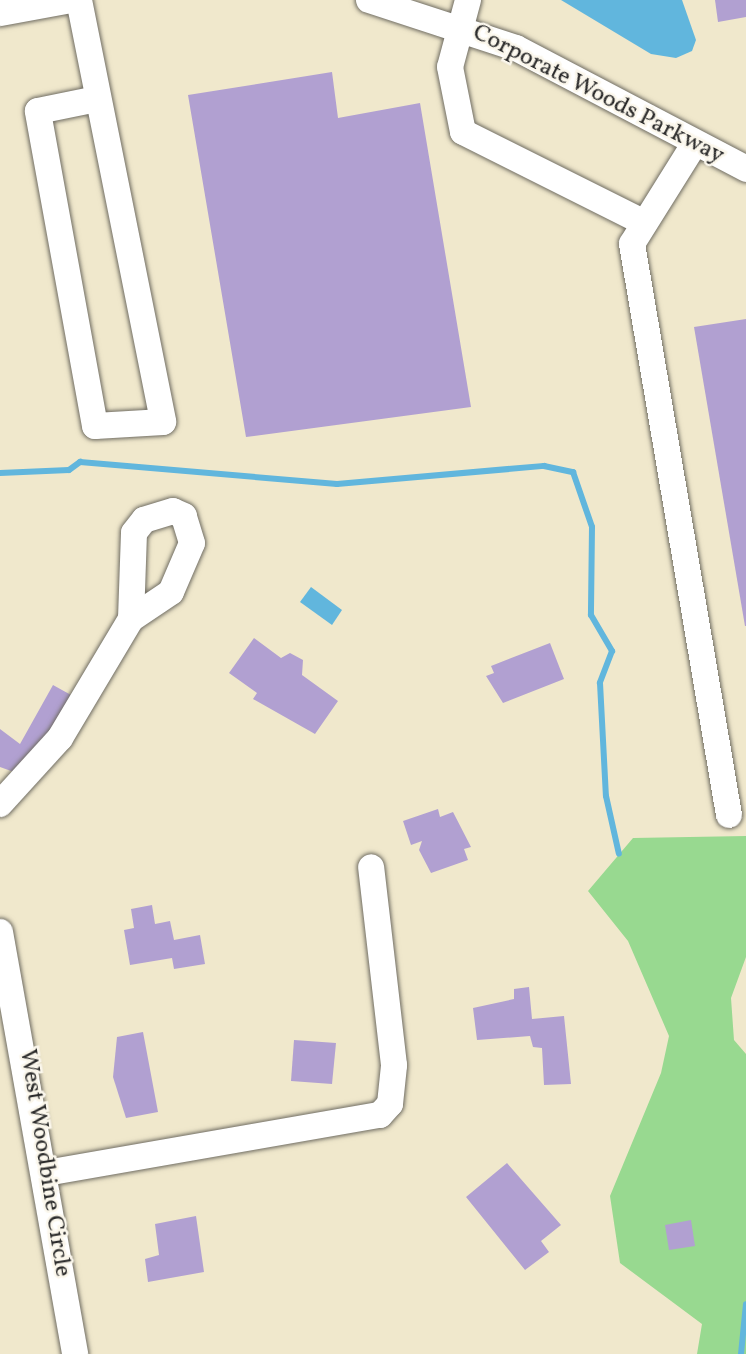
<!DOCTYPE html>
<style>
body{margin:0}
#map{position:relative;width:746px;height:1354px;overflow:hidden;background:#f0e8cc;font-family:Vollkorn,serif}
div>[style]{position:absolute}
.green>*{inset:0;background:#98d990}
.water>*{inset:0;background:#61b6dd}
.stream>*{height:6px;margin:-3px;padding:0 3px;transform-origin:3px;border-radius:3px;background:#61b6dd}
.building>*{inset:0;background:#b1a0d1}
.roads{filter:drop-shadow(0 0 2px #706d63) drop-shadow(0 0 2px #706d63)}
.minor>*{height:26px;margin:-13px;padding:0 13px;transform-origin:13px;border-radius:13px;background:#fff}
span{translate:-50% -50%;white-space:nowrap;text-align:center;line-height:1.15;-webkit-text-stroke:5px #fbf7ec;paint-order:stroke}
.street-label{font-size:24px;color:#2b2b2b}
</style>
<div id="map">
<div class="green">
<i style="clip-path:polygon(746px 836px,746px 957px,731px 998px,734px 1040px,746px 1054px,746px 1354px,697px 1354px,702px 1324px,620px 1263px,610px 1196px,661px 1073px,669px 1036px,628px 941px,588px 891px,633px 838px)"></i>
</div>
<div class="water">
<i style="clip-path:polygon(561px 0,682px 0,696px 40px,692px 51px,676px 58px,651px 54px)"></i>
<i style="clip-path:polygon(311px 587px,342px 610px,332px 625px,300px 602px)"></i>
</div>
<div class="stream">
<i style="left:0;top:473px;width:69px;rotate:-2.5deg"></i>
<i style="left:69px;top:470px;width:14px;rotate:-36deg"></i>
<i style="left:80px;top:462px;width:258px;rotate:4.9deg"></i>
<i style="left:337px;top:484px;width:208px;rotate:-5deg"></i>
<i style="left:544px;top:466px;width:30px;rotate:12deg"></i>
<i style="left:573px;top:472px;width:58px;rotate:70.9deg"></i>
<i style="left:592px;top:527px;width:88px;rotate:90.7deg"></i>
<i style="left:591px;top:615px;width:42px;rotate:59.7deg"></i>
<i style="left:612px;top:651px;width:34px;rotate:111deg"></i>
<i style="left:600px;top:683px;width:113px;rotate:87deg"></i>
<i style="left:606px;top:796px;width:59px;rotate:77.4deg"></i>
<i style="left:741px;top:1354px;width:50px;rotate:-84.3deg"></i>
</div>
<div class="building">
<i style="clip-path:polygon(715px 0,746px 0,746px 17px,718px 22px)"></i>
<i style="clip-path:polygon(332px 72px,338px 118px,420px 103px,471px 407px,246px 437px,188px 95px)"></i>
<i style="clip-path:polygon(746px 319px,746px 626px,745px 626px,694px 327px)"></i>
<i style="clip-path:polygon(254px 638px,281px 658px,290px 653px,303px 660px,302px 675px,338px 701px,315px 734px,253px 699px,257px 693px,229px 673px)"></i>
<i style="clip-path:polygon(550px 643px,564px 679px,503px 703px,486px 676px,494px 673px,491px 666px)"></i>
<i style="clip-path:polygon(53px 685px,71px 695px,25px 776px,0 767px,0 729px,20px 744px)"></i>
<i style="clip-path:polygon(438px 809px,440px 817px,453px 812px,471px 847px,464px 849px,468px 860px,431px 873px,419px 850px,422px 841px,411px 845px,403px 821px)"></i>
<i style="clip-path:polygon(152px 905px,155px 924px,170px 921px,174px 940px,200px 935px,205px 964px,174px 969px,172px 958px,130px 965px,124px 930px,134px 928px,131px 909px)"></i>
<i style="clip-path:polygon(529px 987px,532px 1019px,564px 1016px,571px 1084px,544px 1085px,542px 1048px,533px 1047px,530px 1036px,477px 1040px,473px 1008px,514px 999px,514px 989px)"></i>
<i style="clip-path:polygon(143px 1032px,158px 1112px,126px 1118px,113px 1077px,117px 1037px)"></i>
<i style="clip-path:polygon(294px 1040px,336px 1043px,332px 1084px,291px 1081px)"></i>
<i style="clip-path:polygon(507px 1163px,561px 1225px,541px 1241px,549px 1252px,525px 1270px,466px 1197px)"></i>
<i style="clip-path:polygon(196px 1216px,204px 1272px,148px 1282px,145px 1259px,159px 1255px,155px 1224px)"></i>
<i style="clip-path:polygon(691px 1220px,695px 1246px,669px 1250px,665px 1225px)"></i>
</div>
<div class="roads">
<div class="minor">
<i style="left:79px;top:0;width:430px;rotate:78.7deg"></i>
<i style="left:163px;top:422px;width:68px;rotate:176.6deg"></i>
<i style="left:95px;top:426px;width:320px;rotate:-100.3deg"></i>
<i style="left:38px;top:111px;width:60px;rotate:-11.5deg"></i>
<i style="left:369px;top:0;width:155px;rotate:18.1deg"></i>
<i style="left:516px;top:48px;width:260px;rotate:27.7deg"></i>
<i style="left:468px;top:0;width:69px;rotate:105deg"></i>
<i style="left:450px;top:67px;width:66px;rotate:78.7deg"></i>
<i style="left:463px;top:132px;width:203px;rotate:26.6deg"></i>
<i style="left:0;top:13px;width:72px;rotate:-10.4deg"></i>
<i style="left:695px;top:143px;width:119px;rotate:122deg"></i>
<i style="left:632px;top:244px;width:579px;rotate:80.36deg"></i>
<i style="left:0;top:804px;width:89px;rotate:-47.7deg"></i>
<i style="left:60px;top:738px;width:139px;rotate:-59.2deg"></i>
<i style="left:131px;top:619px;width:48px;rotate:-34deg"></i>
<i style="left:171px;top:592px;width:53px;rotate:-66.8deg"></i>
<i style="left:192px;top:543px;width:28px;rotate:-107deg"></i>
<i style="left:184px;top:516px;width:12px;rotate:-156deg"></i>
<i style="left:173px;top:511px;width:30px;rotate:163deg"></i>
<i style="left:144px;top:520px;width:16px;rotate:128deg"></i>
<i style="left:134px;top:533px;width:86px;rotate:92deg"></i>
<i style="left:0;top:932px;width:429px;rotate:79.9deg"></i>
<i style="left:46px;top:1173px;width:339px;rotate:-9.9deg"></i>
<i style="left:380px;top:1115px;width:15px;rotate:-48deg"></i>
<i style="left:390px;top:1104px;width:39px;rotate:-84deg"></i>
<i style="left:394px;top:1065px;width:199px;rotate:-96.6deg"></i>
</div>
</div>
<div class="street-label">
<span style="left:598px;top:95px;rotate:27deg">Corporate Woods Parkway</span>
<span style="left:44px;top:1163px;rotate:81deg">West Woodbine Circle</span>
</div>
</div>
